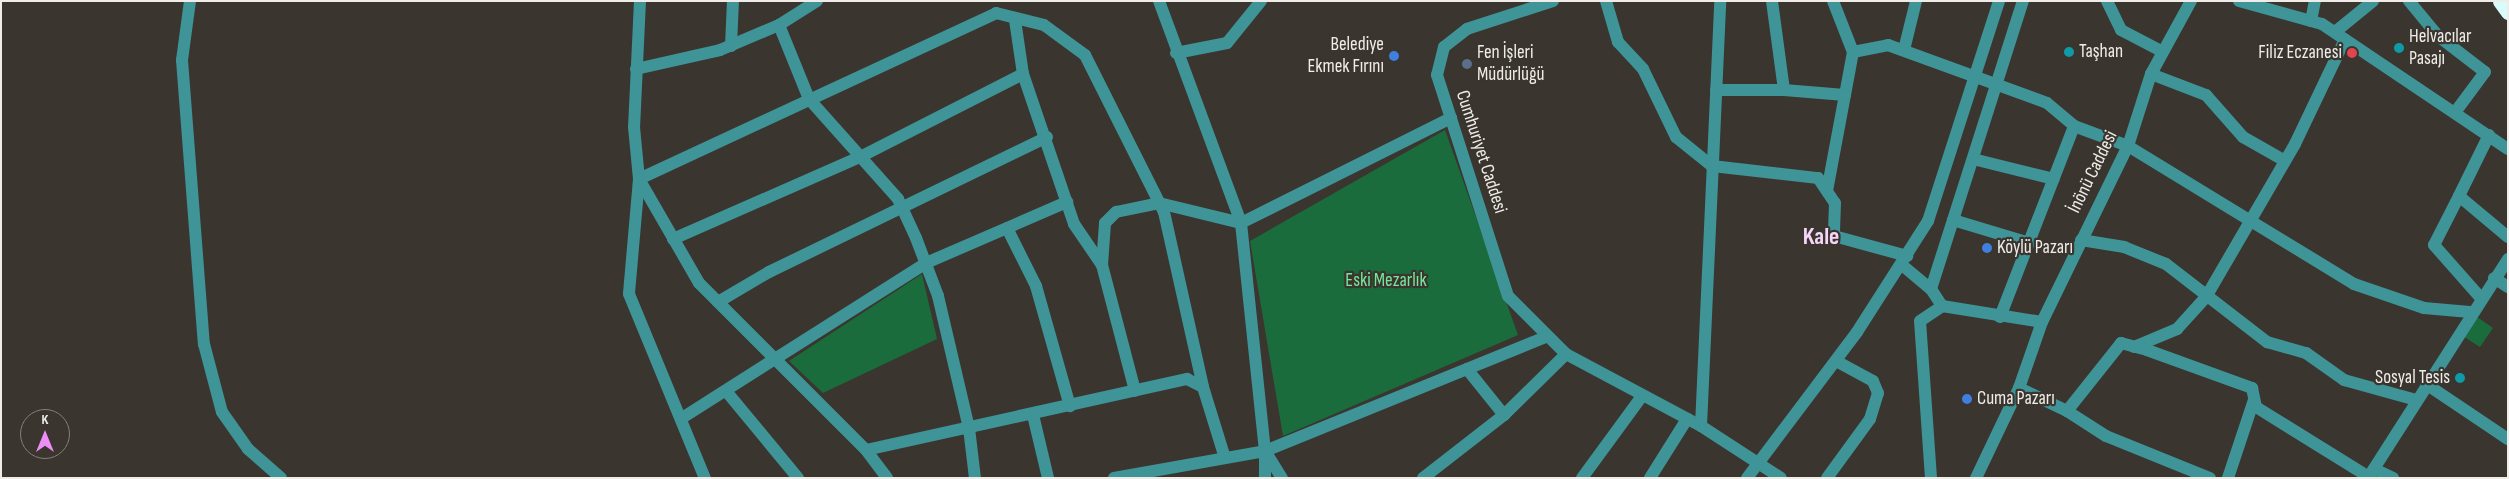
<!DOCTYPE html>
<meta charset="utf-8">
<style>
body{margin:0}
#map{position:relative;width:2509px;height:479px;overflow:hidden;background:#3a352f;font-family:"Sofia Sans Condensed",sans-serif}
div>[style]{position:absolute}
.green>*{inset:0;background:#1b6c3c}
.minor>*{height:12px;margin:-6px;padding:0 6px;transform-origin:6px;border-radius:6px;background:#3e9497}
.highway>*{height:15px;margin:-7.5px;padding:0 7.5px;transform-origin:7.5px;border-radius:7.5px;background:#d8fcfc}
.dots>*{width:14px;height:14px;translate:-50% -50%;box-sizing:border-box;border:2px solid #3a352f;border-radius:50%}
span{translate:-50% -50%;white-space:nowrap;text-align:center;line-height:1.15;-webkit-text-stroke:4.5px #3a352f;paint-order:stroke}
.poi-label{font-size:19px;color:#f0ede9}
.left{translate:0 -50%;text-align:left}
.right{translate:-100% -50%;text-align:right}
.street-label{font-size:19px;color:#f0ede9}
.park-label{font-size:19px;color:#74e89a}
.district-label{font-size:24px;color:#f6d5f9;font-weight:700}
.frame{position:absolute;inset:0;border:2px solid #f0ede9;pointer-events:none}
.north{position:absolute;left:20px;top:409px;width:50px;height:50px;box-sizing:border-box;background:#3a352f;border:1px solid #837f79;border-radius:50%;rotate:0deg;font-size:14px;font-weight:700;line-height:20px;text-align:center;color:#f0ede9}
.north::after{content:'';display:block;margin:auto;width:18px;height:22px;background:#ee8cf8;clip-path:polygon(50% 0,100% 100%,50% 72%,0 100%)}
</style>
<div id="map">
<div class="green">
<i style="clip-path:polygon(1445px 130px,1518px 335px,1283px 436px,1250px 241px)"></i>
<i style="clip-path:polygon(922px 274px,937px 339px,823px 393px,789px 361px)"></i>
<i style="clip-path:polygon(2470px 312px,2493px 328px,2480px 347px,2458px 333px)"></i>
</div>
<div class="minor">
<i style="left:190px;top:1px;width:60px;rotate:97.7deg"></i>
<i style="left:182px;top:60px;width:285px;rotate:85.6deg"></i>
<i style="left:204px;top:344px;width:70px;rotate:75.2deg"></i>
<i style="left:222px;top:412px;width:45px;rotate:54.9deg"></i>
<i style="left:248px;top:449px;width:44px;rotate:41.3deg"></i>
<i style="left:640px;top:1px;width:126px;rotate:92.7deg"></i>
<i style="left:634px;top:127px;width:52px;rotate:84.5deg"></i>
<i style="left:639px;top:179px;width:115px;rotate:95deg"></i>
<i style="left:629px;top:294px;width:199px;rotate:67.6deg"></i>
<i style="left:1159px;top:1px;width:237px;rotate:69.7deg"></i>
<i style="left:1241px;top:223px;width:229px;rotate:84deg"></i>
<i style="left:1265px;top:451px;width:32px;rotate:58deg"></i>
<i style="left:1553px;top:1px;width:90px;rotate:162deg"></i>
<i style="left:1467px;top:29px;width:29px;rotate:142deg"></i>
<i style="left:1444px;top:47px;width:29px;rotate:104deg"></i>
<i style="left:1437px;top:75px;width:232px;rotate:72.2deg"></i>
<i style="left:1508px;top:296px;width:82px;rotate:45deg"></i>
<i style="left:1566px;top:354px;width:153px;rotate:28.1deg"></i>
<i style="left:1701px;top:426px;width:95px;rotate:33deg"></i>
<i style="left:1606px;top:1px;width:43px;rotate:73.7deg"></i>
<i style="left:1618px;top:42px;width:37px;rotate:47deg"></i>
<i style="left:1643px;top:69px;width:76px;rotate:64.1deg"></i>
<i style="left:1676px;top:137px;width:46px;rotate:38.9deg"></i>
<i style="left:1712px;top:166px;width:107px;rotate:6.5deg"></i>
<i style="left:1818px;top:178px;width:30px;rotate:56deg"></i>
<i style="left:1835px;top:203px;width:33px;rotate:92deg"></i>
<i style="left:1834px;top:236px;width:76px;rotate:15.3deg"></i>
<i style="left:1833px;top:1px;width:55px;rotate:68.6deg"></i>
<i style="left:2107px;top:1px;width:32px;rotate:64deg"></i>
<i style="left:2121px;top:30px;width:47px;rotate:27.6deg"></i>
<i style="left:2239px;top:1px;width:86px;rotate:15.5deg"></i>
<i style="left:2322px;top:24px;width:224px;rotate:33.9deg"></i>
<i style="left:2409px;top:1px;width:45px;rotate:50.4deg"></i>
<i style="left:2438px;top:36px;width:59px;rotate:37.5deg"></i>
<i style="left:2485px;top:72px;width:49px;rotate:126.6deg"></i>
<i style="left:1015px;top:20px;width:55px;rotate:81.6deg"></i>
<i style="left:1023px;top:74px;width:158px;rotate:71.2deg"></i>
<i style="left:1074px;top:224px;width:50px;rotate:55.7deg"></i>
<i style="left:1102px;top:265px;width:130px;rotate:75.3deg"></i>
<i style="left:2311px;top:21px;width:20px;rotate:-79deg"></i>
<i style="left:779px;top:25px;width:80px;rotate:67.9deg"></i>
<i style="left:809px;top:99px;width:134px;rotate:48.3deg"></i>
<i style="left:898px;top:199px;width:43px;rotate:65.2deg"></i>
<i style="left:916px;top:238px;width:62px;rotate:69.2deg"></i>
<i style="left:938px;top:296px;width:136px;rotate:76.8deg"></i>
<i style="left:969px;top:428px;width:50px;rotate:83.2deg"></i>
<i style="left:2335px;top:32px;width:49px;rotate:-39.2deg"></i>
<i style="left:731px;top:46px;width:45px;rotate:-87.5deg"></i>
<i style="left:1904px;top:50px;width:50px;rotate:-76.2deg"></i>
<i style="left:1176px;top:53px;width:52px;rotate:-11.1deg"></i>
<i style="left:1227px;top:43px;width:54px;rotate:-51deg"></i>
<i style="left:636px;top:69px;width:86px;rotate:-12.7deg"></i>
<i style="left:720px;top:50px;width:64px;rotate:-23deg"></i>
<i style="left:779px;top:25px;width:45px;rotate:-32.3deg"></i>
<i style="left:2151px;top:74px;width:59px;rotate:20.9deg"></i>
<i style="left:2206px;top:95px;width:56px;rotate:48.6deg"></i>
<i style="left:2243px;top:137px;width:48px;rotate:29.7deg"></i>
<i style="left:1716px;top:90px;width:68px"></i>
<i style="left:1784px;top:90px;width:90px;rotate:-97.7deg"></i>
<i style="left:1784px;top:90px;width:61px;rotate:4.7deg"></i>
<i style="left:1845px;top:95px;width:44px;rotate:-79.5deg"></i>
<i style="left:1853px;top:52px;width:36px;rotate:-11deg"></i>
<i style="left:1888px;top:45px;width:169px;rotate:20deg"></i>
<i style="left:2047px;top:103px;width:35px;rotate:40deg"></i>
<i style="left:2074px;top:126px;width:58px;rotate:20.3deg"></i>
<i style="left:2128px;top:146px;width:265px;rotate:31.4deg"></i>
<i style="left:2354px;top:284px;width:74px;rotate:18.9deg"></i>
<i style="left:2424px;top:308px;width:46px;rotate:5deg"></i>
<i style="left:2489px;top:135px;width:68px;rotate:116.2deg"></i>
<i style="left:2459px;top:196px;width:64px;rotate:39.9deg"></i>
<i style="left:1973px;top:159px;width:83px;rotate:13.9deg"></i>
<i style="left:639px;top:179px;width:394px;rotate:-24.9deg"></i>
<i style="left:996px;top:13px;width:49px;rotate:14deg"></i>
<i style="left:1044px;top:25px;width:51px;rotate:36.2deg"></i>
<i style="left:1085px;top:55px;width:176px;rotate:63.3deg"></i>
<i style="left:1164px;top:212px;width:179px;rotate:77.4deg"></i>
<i style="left:639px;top:179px;width:120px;rotate:60deg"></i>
<i style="left:699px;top:283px;width:236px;rotate:45deg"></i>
<i style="left:866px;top:450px;width:35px;rotate:53deg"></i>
<i style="left:1827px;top:191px;width:98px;rotate:-79.4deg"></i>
<i style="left:2459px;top:196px;width:55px;rotate:117deg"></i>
<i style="left:2434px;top:245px;width:69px;rotate:48.5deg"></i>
<i style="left:1953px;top:220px;width:79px;rotate:16.8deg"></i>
<i style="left:1007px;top:228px;width:65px;rotate:63.4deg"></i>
<i style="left:1036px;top:286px;width:125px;rotate:74.2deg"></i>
<i style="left:673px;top:239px;width:204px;rotate:-23.7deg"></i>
<i style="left:860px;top:157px;width:183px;rotate:-27deg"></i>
<i style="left:2081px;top:240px;width:44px;rotate:9.2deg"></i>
<i style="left:2124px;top:247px;width:45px;rotate:22deg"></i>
<i style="left:2166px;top:264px;width:128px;rotate:37.7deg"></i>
<i style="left:2267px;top:342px;width:41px;rotate:15.8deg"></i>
<i style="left:2306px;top:353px;width:47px;rotate:35.4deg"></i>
<i style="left:2344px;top:380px;width:75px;rotate:15.5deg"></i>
<i style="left:1102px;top:265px;width:42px;rotate:-85.9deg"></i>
<i style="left:1105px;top:223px;width:16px;rotate:-45deg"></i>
<i style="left:1116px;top:212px;width:44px;rotate:-11.8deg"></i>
<i style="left:1159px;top:203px;width:84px;rotate:13.7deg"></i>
<i style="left:1241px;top:223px;width:235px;rotate:-26.6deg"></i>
<i style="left:1902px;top:265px;width:38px;rotate:40deg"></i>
<i style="left:1931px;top:289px;width:20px;rotate:57deg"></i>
<i style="left:1942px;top:306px;width:101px;rotate:9.1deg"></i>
<i style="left:2042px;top:322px;width:196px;rotate:-64deg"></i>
<i style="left:2128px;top:146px;width:76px;rotate:-72.3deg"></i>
<i style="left:2151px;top:74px;width:83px;rotate:-61.3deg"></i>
<i style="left:2494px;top:278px;width:17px;rotate:33deg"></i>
<i style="left:1931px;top:289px;width:302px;rotate:-72.3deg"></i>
<i style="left:718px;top:302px;width:59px;rotate:-30.5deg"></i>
<i style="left:769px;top:272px;width:309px;rotate:-25.9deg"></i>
<i style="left:2000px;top:317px;width:205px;rotate:-68.8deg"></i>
<i style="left:2134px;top:347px;width:47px;rotate:-22.7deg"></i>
<i style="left:2177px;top:329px;width:43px;rotate:-47.8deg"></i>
<i style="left:2206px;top:297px;width:177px;rotate:-59.8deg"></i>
<i style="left:2295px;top:144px;width:116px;rotate:-64.5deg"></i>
<i style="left:1467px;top:369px;width:59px;rotate:51.2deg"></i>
<i style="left:2426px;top:384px;width:99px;rotate:33.9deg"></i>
<i style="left:2019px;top:388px;width:53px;rotate:25.6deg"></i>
<i style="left:2067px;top:411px;width:87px;rotate:-51.5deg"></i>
<i style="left:2121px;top:343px;width:27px;rotate:15deg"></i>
<i style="left:2147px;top:350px;width:112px;rotate:19.9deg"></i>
<i style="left:2252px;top:388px;width:19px;rotate:78deg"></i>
<i style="left:2256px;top:407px;width:133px;rotate:31.8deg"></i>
<i style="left:726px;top:391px;width:113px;rotate:50.4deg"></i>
<i style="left:2067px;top:411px;width:46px;rotate:32.7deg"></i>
<i style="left:2106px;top:436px;width:112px;rotate:22deg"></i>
<i style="left:1033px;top:415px;width:65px;rotate:76.6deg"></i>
<i style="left:682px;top:418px;width:289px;rotate:-32.4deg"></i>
<i style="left:926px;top:263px;width:154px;rotate:-23.4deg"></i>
<i style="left:1701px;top:426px;width:425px;rotate:-87.4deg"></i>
<i style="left:866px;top:450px;width:329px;rotate:-12.5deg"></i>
<i style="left:1187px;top:379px;width:18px;rotate:27deg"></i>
<i style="left:1203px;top:387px;width:74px;rotate:72.8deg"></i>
<i style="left:2374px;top:469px;width:21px;rotate:25deg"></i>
<i style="left:1114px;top:478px;width:153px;rotate:-10.1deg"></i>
<i style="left:1265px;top:478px;width:27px;rotate:-90deg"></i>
<i style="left:1265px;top:451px;width:305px;rotate:-22.1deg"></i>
<i style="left:1423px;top:478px;width:103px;rotate:-37.9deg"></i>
<i style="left:1504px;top:415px;width:87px;rotate:-44.5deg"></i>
<i style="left:1582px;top:478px;width:102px;rotate:-53.8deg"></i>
<i style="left:1650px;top:478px;width:70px;rotate:-57.9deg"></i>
<i style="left:1747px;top:478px;width:183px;rotate:-53deg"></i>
<i style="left:1857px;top:332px;width:132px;rotate:-57.4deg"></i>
<i style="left:1928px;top:221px;width:231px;rotate:-72.1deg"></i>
<i style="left:1827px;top:478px;width:73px;rotate:-53.9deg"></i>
<i style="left:1870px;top:419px;width:27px;rotate:-73deg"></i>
<i style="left:1878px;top:393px;width:13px;rotate:-113deg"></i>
<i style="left:1873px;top:381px;width:42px;rotate:-151.6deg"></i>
<i style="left:1931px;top:478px;width:157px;rotate:-94deg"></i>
<i style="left:1920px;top:321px;width:27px;rotate:-34deg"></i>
<i style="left:1976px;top:478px;width:100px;rotate:-64.5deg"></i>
<i style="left:2019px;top:388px;width:70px;rotate:-70.8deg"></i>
<i style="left:2228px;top:478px;width:82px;rotate:-71.6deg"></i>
<i style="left:2368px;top:478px;width:260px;rotate:-57.4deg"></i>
</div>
<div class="highway">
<i style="left:2500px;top:1px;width:14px;rotate:54deg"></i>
</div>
<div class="dots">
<i style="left:2399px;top:48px;background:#0f9aa8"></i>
<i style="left:2069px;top:52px;background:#0f9aa8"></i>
<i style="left:2352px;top:53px;background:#e0444e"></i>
<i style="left:1394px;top:56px;background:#3f7fe0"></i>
<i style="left:1467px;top:64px;background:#5c6f8a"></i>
<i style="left:1987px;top:248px;background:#3f7fe0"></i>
<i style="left:2460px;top:378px;background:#0f9aa8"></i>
<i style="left:1967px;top:399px;background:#3f7fe0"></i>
</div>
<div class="poi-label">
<span class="left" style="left:2409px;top:48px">Helvacılar<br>Pasajı</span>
<span class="right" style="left:1384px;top:56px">Belediye<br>Ekmek Fırını</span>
<span class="left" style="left:2079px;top:52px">Taşhan</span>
<span class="left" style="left:1477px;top:64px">Fen İşleri<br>Müdürlüğü</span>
<span class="right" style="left:2342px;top:53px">Filiz Eczanesi</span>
<span class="left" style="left:1997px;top:248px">Köylü Pazarı</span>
<span class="right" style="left:2450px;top:378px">Sosyal Tesis</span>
<span class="left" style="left:1977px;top:399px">Cuma Pazarı</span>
</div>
<div class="street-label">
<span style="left:1481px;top:152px;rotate:72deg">Cumhuriyet Caddesi</span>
<span style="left:2093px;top:172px;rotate:-64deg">İnönü Caddesi</span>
</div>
<div class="park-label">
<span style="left:1386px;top:281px">Eski Mezarlık</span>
</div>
<div class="district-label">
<span style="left:1821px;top:237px">Kale</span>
</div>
<div class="frame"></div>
<div class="north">K</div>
</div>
